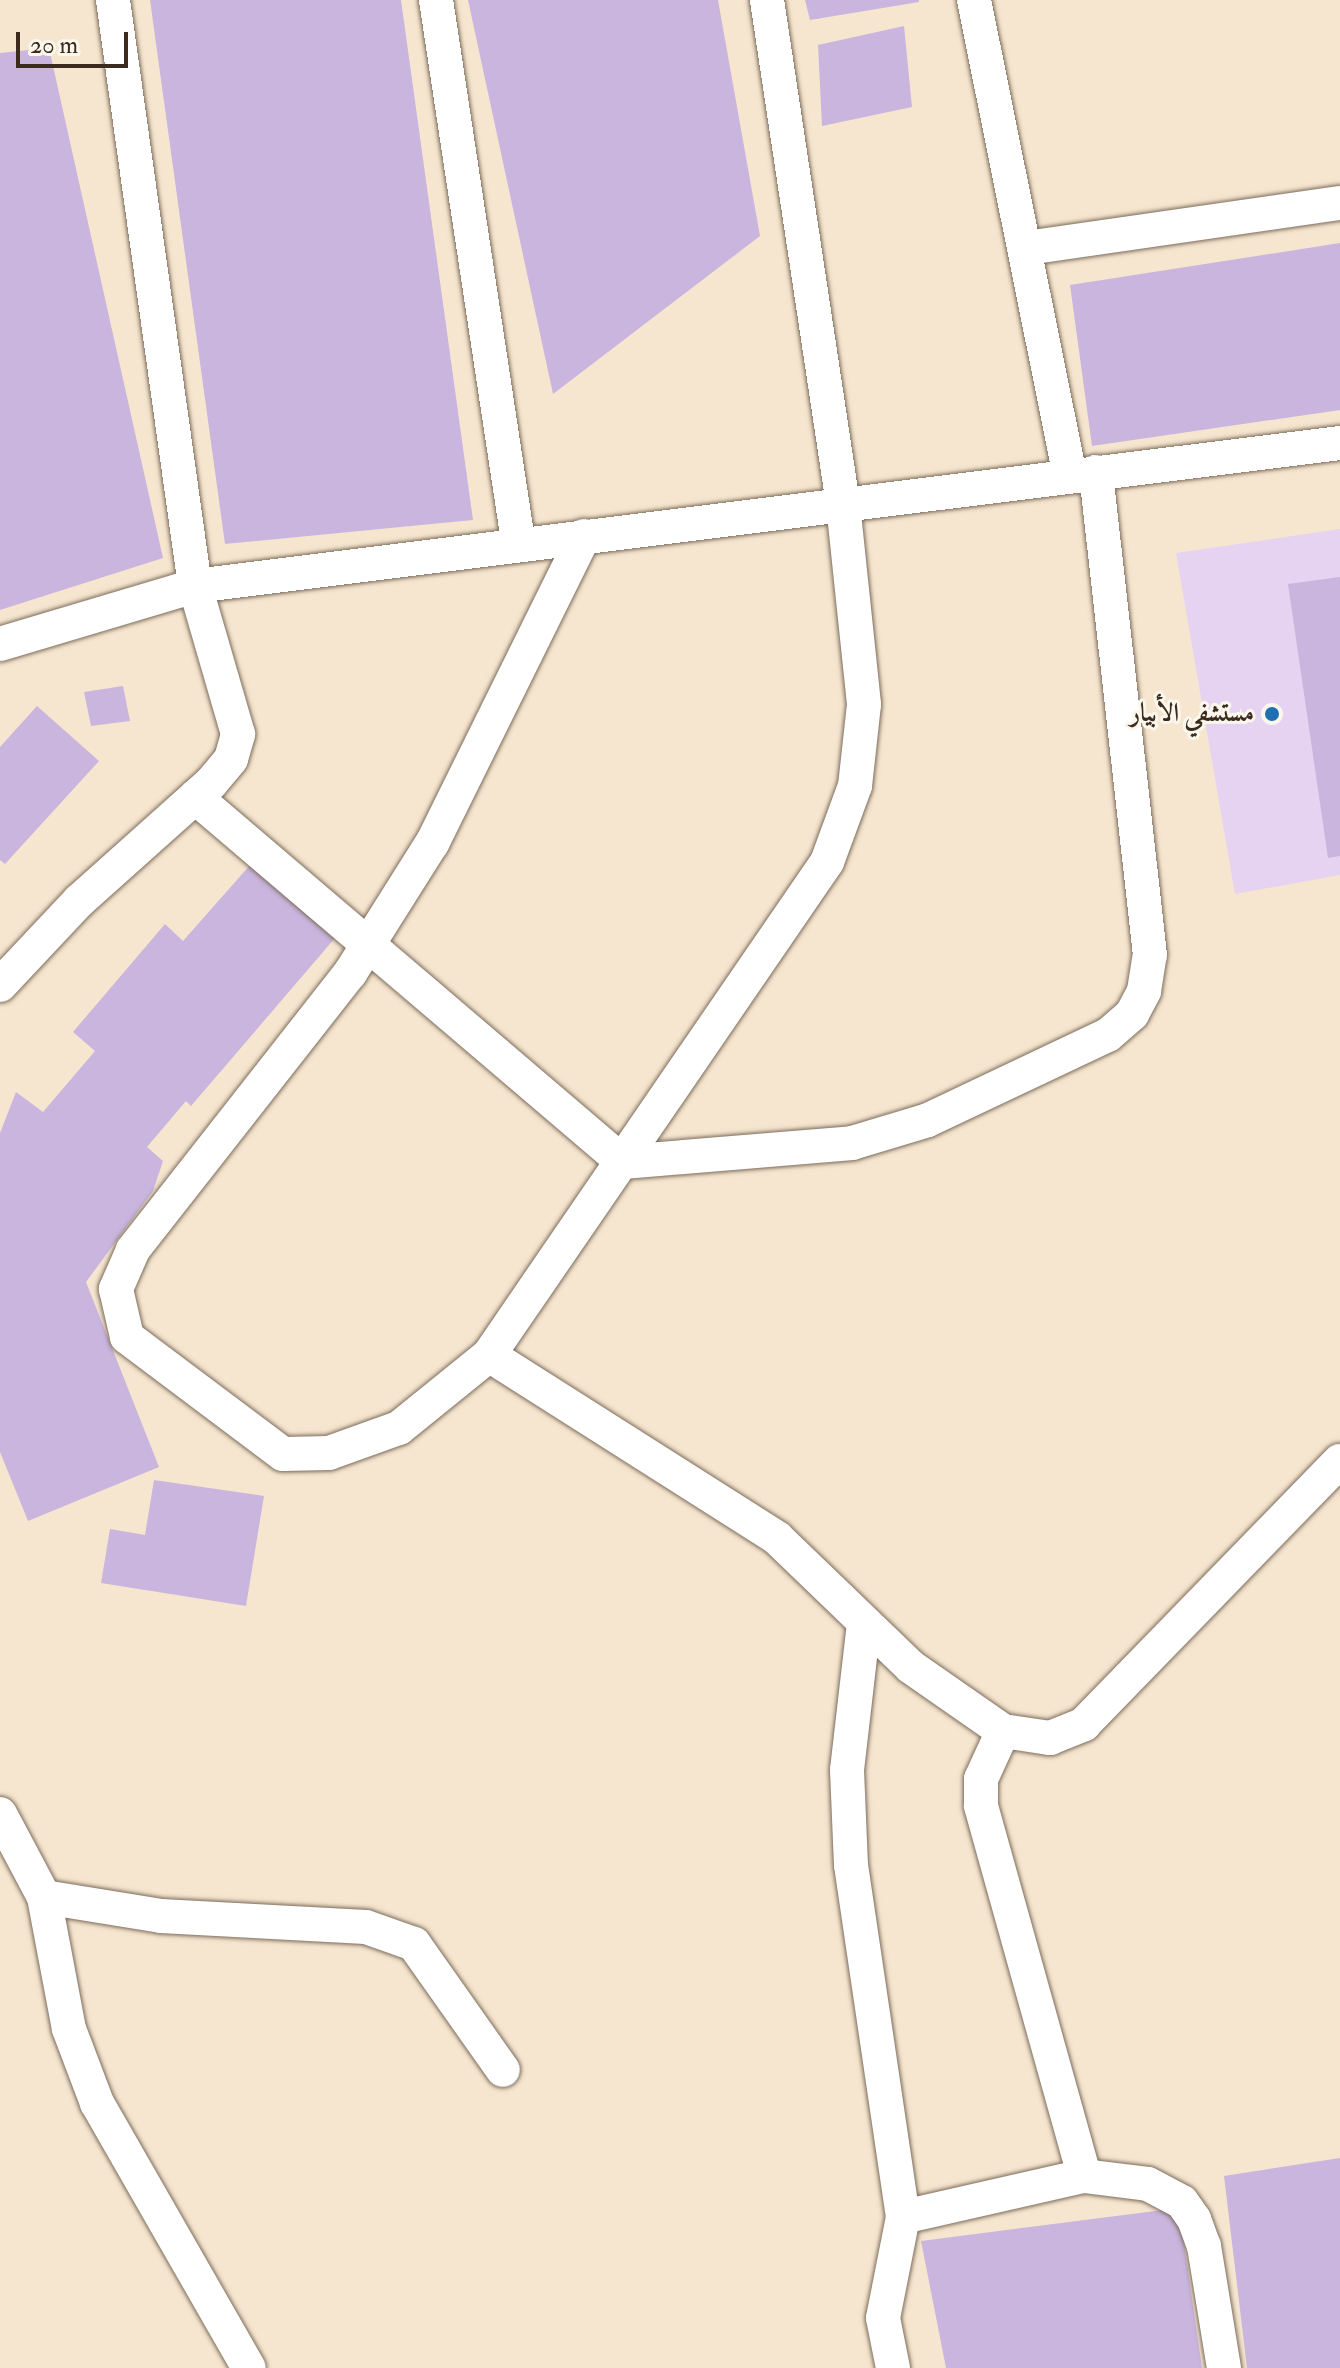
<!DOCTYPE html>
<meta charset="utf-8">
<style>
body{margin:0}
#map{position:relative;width:1340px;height:2368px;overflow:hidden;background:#f6e6cf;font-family:"IM FELL Double Pica",Amiri,serif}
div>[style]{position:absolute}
.built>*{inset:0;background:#e5d3f1}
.building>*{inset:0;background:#c9b5de}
.roads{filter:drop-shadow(0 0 2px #7c6c5c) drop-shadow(0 0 2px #7c6c5c)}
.street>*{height:34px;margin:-17px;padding:0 17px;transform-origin:17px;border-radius:17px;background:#fff}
.dots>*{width:22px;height:22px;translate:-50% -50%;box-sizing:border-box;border:4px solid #fbf7ec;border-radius:50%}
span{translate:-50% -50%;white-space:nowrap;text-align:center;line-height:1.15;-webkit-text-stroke:6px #fbf7ec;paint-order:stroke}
.poi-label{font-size:26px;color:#3b2a1e;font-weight:700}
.right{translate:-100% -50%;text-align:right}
.scale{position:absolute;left:16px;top:32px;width:112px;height:36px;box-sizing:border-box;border:4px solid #3b2a1e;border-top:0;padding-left:10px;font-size:24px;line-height:28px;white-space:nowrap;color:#3b2a1e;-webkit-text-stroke:6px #fbf7ec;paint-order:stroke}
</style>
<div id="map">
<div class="built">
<i style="clip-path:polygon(1340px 529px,1340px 875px,1235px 894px,1176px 553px)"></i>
</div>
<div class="building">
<i style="clip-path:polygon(150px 0,401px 0,473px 520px,225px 544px)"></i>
<i style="clip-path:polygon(468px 0,718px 0,760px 236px,553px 394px)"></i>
<i style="clip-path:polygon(805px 0,919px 0,919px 2px,810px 20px)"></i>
<i style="clip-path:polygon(904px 26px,912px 107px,822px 126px,818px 45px)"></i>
<i style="clip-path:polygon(49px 48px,163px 558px,0 610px,0 53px)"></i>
<i style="clip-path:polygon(1340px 243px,1340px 410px,1092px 446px,1070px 285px)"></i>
<i style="clip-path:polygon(1340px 577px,1340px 856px,1328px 858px,1288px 584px)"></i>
<i style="clip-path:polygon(123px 686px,130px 721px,91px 726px,84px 692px)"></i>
<i style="clip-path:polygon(37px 706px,99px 761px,5px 864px,0 860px,0 747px)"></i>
<i style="clip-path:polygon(251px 864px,335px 938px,191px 1106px,186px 1101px,147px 1147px,163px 1161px,153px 1191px,86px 1282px,159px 1467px,28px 1521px,0 1452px,0 1133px,16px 1092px,43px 1112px,95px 1051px,73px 1032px,165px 924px,183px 941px)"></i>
<i style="clip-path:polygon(154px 1480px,264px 1496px,246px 1606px,101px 1583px,110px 1529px,145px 1535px)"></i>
<i style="clip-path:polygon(1340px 2158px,1340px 2368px,1247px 2368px,1224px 2176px)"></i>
<i style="clip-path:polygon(1179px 2208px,1202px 2368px,946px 2368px,921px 2241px)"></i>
</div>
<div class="roads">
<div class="street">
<i style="left:436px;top:0;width:547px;rotate:81.38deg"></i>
<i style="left:974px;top:0;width:485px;rotate:78.6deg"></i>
<i style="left:1027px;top:248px;width:316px;rotate:-8.2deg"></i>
<i style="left:584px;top:536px;width:343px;rotate:116.3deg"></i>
<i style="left:432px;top:843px;width:154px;rotate:122.2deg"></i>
<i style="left:350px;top:973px;width:352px;rotate:128.1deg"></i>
<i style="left:133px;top:1250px;width:43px;rotate:113.6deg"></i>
<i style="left:116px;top:1289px;width:49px;rotate:77.1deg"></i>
<i style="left:127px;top:1337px;width:195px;rotate:36.9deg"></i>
<i style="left:283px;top:1454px;width:46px;rotate:-1.2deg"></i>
<i style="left:329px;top:1453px;width:74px;rotate:-19.7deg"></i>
<i style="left:399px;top:1428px;width:116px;rotate:-39deg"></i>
<i style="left:489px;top:1355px;width:598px;rotate:-55.57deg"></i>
<i style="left:827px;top:862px;width:81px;rotate:-69.8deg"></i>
<i style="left:855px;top:786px;width:82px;rotate:-83.7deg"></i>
<i style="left:864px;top:704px;width:201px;rotate:-96deg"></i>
<i style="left:843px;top:504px;width:510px;rotate:-98.58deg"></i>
<i style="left:0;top:644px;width:203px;rotate:-16.6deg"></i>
<i style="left:195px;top:586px;width:1154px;rotate:-7.12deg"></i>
<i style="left:195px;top:797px;width:563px;rotate:40.46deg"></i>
<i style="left:623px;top:1162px;width:230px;rotate:-4.7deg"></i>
<i style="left:852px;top:1143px;width:79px;rotate:-16.8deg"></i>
<i style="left:928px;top:1120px;width:199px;rotate:-25.3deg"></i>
<i style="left:1108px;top:1035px;width:32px;rotate:-41deg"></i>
<i style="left:1132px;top:1014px;width:26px;rotate:-62deg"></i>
<i style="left:1144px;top:991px;width:36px;rotate:-81deg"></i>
<i style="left:1150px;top:955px;width:486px;rotate:-96.4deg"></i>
<i style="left:0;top:985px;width:115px;rotate:-46.8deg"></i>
<i style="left:79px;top:901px;width:177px;rotate:-41.8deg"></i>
<i style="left:211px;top:783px;width:31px;rotate:-50deg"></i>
<i style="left:231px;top:759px;width:26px;rotate:-74deg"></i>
<i style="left:238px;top:734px;width:154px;rotate:-106.2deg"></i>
<i style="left:195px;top:586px;width:592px;rotate:-97.97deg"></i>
<i style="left:489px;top:1355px;width:341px;rotate:32.4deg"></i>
<i style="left:777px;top:1538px;width:186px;rotate:43.9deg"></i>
<i style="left:911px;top:1667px;width:112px;rotate:34.8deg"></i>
<i style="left:1003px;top:1731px;width:48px;rotate:8.5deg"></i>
<i style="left:1050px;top:1738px;width:37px;rotate:-22deg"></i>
<i style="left:1084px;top:1724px;width:367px;rotate:-45.8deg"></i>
<i style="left:864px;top:1623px;width:148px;rotate:96.6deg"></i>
<i style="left:847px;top:1770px;width:95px;rotate:87.6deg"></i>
<i style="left:851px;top:1865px;width:356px;rotate:81.6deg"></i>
<i style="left:903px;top:2217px;width:103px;rotate:101.2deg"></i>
<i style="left:883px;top:2318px;width:51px;rotate:78.7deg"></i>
<i style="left:1003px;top:1731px;width:53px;rotate:114.6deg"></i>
<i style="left:981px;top:1779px;width:27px;rotate:90deg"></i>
<i style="left:981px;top:1806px;width:384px;rotate:74.4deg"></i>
<i style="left:0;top:1814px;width:94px;rotate:62.1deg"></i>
<i style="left:44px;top:1897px;width:134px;rotate:79.3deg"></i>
<i style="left:69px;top:2029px;width:79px;rotate:69.3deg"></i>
<i style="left:97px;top:2103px;width:305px;rotate:60.2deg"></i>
<i style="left:44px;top:1897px;width:119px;rotate:9.2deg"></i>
<i style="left:161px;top:1916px;width:205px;rotate:3.1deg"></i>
<i style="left:366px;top:1927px;width:51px;rotate:19.5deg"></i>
<i style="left:414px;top:1944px;width:154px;rotate:54.8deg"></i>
<i style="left:903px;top:2217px;width:186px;rotate:-12.8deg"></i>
<i style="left:1084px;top:2176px;width:64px;rotate:7.1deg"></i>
<i style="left:1148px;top:2184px;width:38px;rotate:28deg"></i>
<i style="left:1182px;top:2202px;width:21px;rotate:55deg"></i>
<i style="left:1194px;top:2219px;width:29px;rotate:70deg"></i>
<i style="left:1204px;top:2246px;width:124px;rotate:80.7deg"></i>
</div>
</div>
<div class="dots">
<i style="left:1272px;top:714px;background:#1f6fb2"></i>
</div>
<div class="poi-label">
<span class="right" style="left:1254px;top:714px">مستشفي الأبيار</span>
</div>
<div class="scale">20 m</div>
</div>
